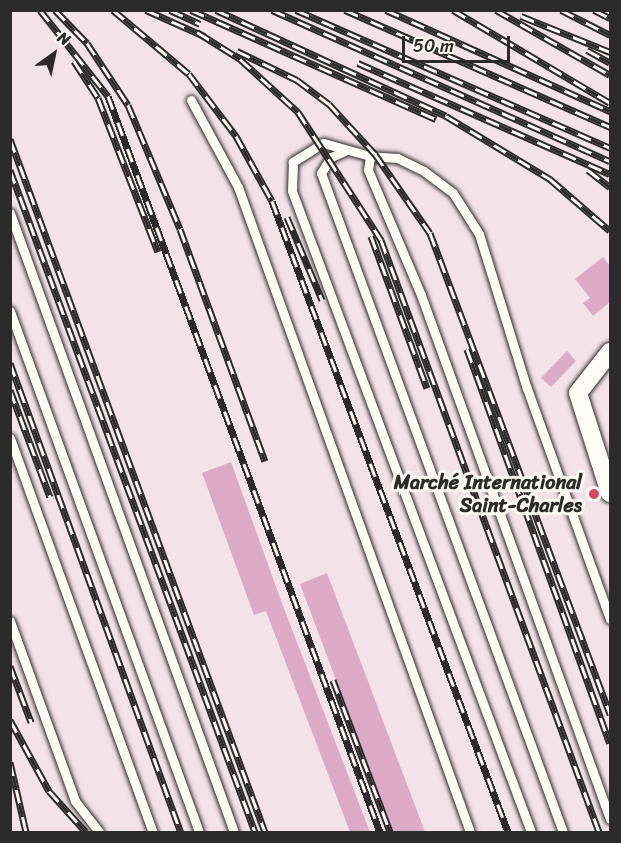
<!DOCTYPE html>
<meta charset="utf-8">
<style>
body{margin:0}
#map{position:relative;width:621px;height:843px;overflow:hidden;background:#fdfcf7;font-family:Sriracha,sans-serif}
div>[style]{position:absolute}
.built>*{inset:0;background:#f3e3e8}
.building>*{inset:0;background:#ddaac5}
.roads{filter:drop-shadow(0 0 2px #2b2b2b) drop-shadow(0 0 2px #2b2b2b)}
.lane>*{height:9px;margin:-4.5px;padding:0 4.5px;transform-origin:4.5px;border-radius:4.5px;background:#fdfcf7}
.street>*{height:18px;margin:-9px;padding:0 9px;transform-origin:9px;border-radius:9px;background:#fdfcf7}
.rail>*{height:7px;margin-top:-3.5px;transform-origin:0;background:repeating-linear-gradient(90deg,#fdfcf7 0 14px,#2b2b2b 0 28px);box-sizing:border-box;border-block:2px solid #2b2b2b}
.dots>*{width:16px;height:16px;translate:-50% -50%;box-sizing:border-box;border:3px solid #fdfcf7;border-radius:50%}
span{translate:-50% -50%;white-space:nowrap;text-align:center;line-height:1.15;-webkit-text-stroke:6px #fdfcf7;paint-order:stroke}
.poi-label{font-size:20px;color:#2b2b2b;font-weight:700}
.right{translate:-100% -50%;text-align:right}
.frame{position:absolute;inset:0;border:12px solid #2b2b2b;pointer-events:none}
.north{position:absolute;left:24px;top:24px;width:60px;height:60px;-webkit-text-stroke:4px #fdfcf7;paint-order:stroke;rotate:33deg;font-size:16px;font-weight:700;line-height:24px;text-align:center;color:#2b2b2b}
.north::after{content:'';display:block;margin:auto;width:21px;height:27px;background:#2b2b2b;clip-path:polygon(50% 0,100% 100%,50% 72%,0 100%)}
.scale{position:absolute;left:402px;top:36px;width:108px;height:27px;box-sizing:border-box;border:3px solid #2b2b2b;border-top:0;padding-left:8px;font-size:18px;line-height:21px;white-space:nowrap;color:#2b2b2b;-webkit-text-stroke:4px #fdfcf7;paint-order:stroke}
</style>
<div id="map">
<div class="built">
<i style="clip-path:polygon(10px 11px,610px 11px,610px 832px,11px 832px)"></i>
</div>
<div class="building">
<i style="clip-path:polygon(603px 257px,610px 266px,610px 302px,593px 316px,583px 303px,590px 298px,575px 279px)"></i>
<i style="clip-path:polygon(567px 351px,576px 361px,551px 387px,541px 378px)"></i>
<i style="clip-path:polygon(231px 462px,283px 606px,370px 832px,350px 832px,266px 611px,254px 615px,202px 473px)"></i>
<i style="clip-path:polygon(327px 573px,425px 832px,393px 832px,300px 584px)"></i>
</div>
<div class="roads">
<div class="lane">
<i style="left:191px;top:100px;width:99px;rotate:61.6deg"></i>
<i style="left:238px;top:187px;width:685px;rotate:70.22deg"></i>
<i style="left:347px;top:150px;width:17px;rotate:156deg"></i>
<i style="left:331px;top:157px;width:19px;rotate:122deg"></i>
<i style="left:321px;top:173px;width:702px;rotate:69.84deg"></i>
<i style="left:370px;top:156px;width:49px;rotate:-164.5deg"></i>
<i style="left:323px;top:143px;width:36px;rotate:148deg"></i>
<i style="left:293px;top:162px;width:29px;rotate:92deg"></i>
<i style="left:292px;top:191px;width:684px;rotate:69.55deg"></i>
<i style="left:10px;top:213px;width:658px;rotate:70.11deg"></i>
<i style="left:10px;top:311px;width:554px;rotate:70.06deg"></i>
<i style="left:10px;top:438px;width:419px;rotate:70.1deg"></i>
<i style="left:610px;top:619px;width:245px;rotate:-109.8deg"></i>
<i style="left:527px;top:389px;width:162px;rotate:-107.2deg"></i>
<i style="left:479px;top:234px;width:49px;rotate:-122.4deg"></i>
<i style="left:453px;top:193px;width:36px;rotate:-143deg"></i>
<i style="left:424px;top:171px;width:30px;rotate:-154deg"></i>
<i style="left:397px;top:158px;width:27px;rotate:-176deg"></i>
<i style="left:370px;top:156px;width:14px;rotate:98deg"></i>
<i style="left:368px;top:170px;width:136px;rotate:67deg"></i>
<i style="left:421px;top:295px;width:557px;rotate:70.17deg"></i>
<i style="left:10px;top:621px;width:191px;rotate:70.1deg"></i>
<i style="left:75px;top:801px;width:39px;rotate:52deg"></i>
</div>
<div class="street">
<i style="left:610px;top:352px;width:52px;rotate:128deg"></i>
<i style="left:578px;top:393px;width:105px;rotate:72.3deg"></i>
</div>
</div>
<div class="rail">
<i style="left:40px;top:10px;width:110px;rotate:51.7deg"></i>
<i style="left:108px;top:96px;width:785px;rotate:69.72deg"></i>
<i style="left:55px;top:10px;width:46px;rotate:45.9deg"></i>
<i style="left:87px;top:43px;width:74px;rotate:56.5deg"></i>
<i style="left:128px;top:105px;width:134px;rotate:67.2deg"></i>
<i style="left:180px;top:229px;width:247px;rotate:69.9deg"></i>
<i style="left:113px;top:10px;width:99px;rotate:40.1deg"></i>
<i style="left:189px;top:74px;width:78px;rotate:52.8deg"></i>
<i style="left:236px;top:136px;width:74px;rotate:61deg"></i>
<i style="left:272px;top:201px;width:674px;rotate:69.49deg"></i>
<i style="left:146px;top:10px;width:64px;rotate:24.1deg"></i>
<i style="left:170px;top:10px;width:33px;rotate:25deg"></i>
<i style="left:191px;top:10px;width:268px;rotate:24deg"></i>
<i style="left:216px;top:10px;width:253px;rotate:24.7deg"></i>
<i style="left:446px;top:116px;width:122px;rotate:31.2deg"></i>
<i style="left:550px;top:179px;width:79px;rotate:40.9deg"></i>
<i style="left:272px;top:10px;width:370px;rotate:24.1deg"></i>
<i style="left:296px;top:10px;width:343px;rotate:23.7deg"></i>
<i style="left:345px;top:10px;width:290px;rotate:23.8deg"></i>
<i style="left:386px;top:10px;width:246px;rotate:24.3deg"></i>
<i style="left:453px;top:10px;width:182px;rotate:30.6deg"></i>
<i style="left:496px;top:10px;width:131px;rotate:29.7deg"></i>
<i style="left:561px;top:10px;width:55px;rotate:27deg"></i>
<i style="left:594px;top:10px;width:18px;rotate:27deg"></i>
<i style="left:521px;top:16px;width:96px;rotate:22deg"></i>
<i style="left:197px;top:32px;width:51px;rotate:32.1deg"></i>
<i style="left:240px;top:59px;width:79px;rotate:42.4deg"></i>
<i style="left:298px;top:112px;width:153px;rotate:57deg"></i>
<i style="left:381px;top:240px;width:631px;rotate:69.78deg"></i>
<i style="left:587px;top:50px;width:26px;rotate:29deg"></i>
<i style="left:237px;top:51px;width:67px;rotate:25.8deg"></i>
<i style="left:297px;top:80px;width:40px;rotate:37deg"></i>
<i style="left:329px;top:104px;width:68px;rotate:47.4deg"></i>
<i style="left:375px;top:154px;width:96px;rotate:55.2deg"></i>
<i style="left:430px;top:233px;width:514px;rotate:69.48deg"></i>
<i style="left:74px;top:61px;width:44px;rotate:57deg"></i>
<i style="left:98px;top:98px;width:165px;rotate:68.7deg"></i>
<i style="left:358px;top:63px;width:275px;rotate:23.8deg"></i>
<i style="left:10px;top:139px;width:738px;rotate:69.8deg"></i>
<i style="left:10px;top:170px;width:706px;rotate:69.69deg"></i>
<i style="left:588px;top:170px;width:28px;rotate:38deg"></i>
<i style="left:287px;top:217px;width:90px;rotate:67.1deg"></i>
<i style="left:371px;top:236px;width:162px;rotate:69.8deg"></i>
<i style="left:467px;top:349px;width:419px;rotate:70.1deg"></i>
<i style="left:10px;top:363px;width:499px;rotate:70deg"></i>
<i style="left:10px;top:390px;width:114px;rotate:69.5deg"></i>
<i style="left:10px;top:666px;width:60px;rotate:69.4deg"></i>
<i style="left:333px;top:680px;width:162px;rotate:69.4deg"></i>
<i style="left:10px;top:720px;width:81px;rotate:61.2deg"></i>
<i style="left:49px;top:791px;width:55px;rotate:47.9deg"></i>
<i style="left:10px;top:762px;width:72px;rotate:77.1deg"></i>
</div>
<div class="dots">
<i style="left:594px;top:494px;background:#d1495b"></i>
</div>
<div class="poi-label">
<span class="right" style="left:582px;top:494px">Marché International<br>Saint-Charles</span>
</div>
<div class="frame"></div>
<div class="north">N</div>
<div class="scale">50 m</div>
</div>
